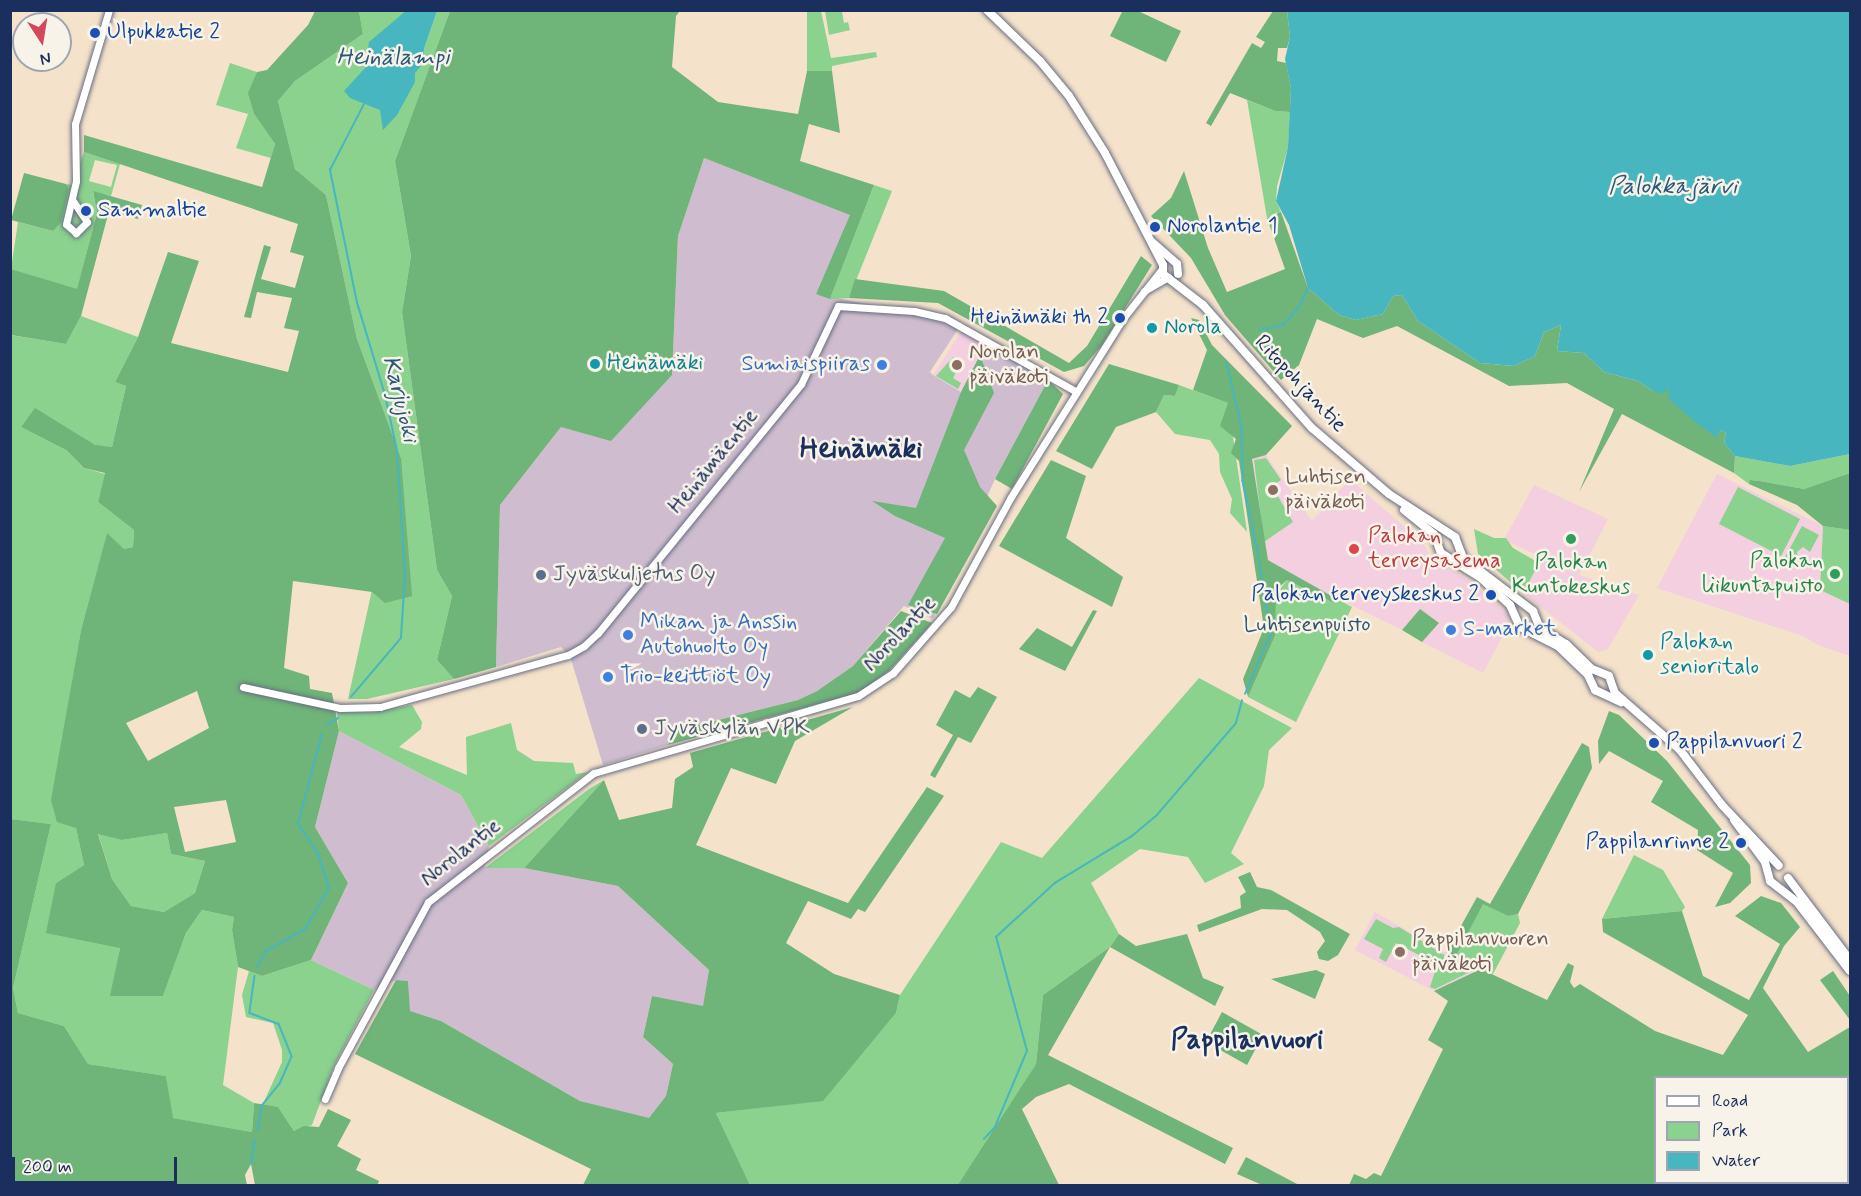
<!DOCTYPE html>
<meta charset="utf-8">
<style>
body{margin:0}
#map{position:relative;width:1861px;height:1196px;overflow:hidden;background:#f5e2ca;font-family:Mynerve,sans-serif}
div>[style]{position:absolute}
.built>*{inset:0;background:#f3cfe0}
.industrial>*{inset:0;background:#cfbdcf}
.green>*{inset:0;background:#8ad28d}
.forest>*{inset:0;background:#6fb478}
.water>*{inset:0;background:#47b6be}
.stream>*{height:1.5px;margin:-0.75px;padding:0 0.75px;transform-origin:0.75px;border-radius:0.75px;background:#47b6be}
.roads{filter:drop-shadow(0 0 2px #676e84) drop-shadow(0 0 2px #676e84)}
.minor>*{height:7px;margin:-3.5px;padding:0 3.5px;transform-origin:3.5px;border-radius:3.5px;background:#fff}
.major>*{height:8px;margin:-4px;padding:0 4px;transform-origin:4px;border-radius:4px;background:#fff}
.dots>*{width:16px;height:16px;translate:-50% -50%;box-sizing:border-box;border:3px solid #f7f3e8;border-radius:50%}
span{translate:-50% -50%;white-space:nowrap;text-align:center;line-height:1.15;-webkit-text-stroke:5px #f7f3e8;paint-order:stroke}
.transit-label{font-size:22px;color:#164399}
.left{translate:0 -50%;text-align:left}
.right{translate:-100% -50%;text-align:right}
.culture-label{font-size:22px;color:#0d838f}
.education-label{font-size:22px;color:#785e54}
.shop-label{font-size:22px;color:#366cbe}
.street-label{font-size:22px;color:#1b2f5e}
.health-label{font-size:22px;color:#be3a42}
.leisure-label{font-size:22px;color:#27864d}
.service-label{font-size:22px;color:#4e5e75}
.park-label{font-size:22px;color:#37586a}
.water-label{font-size:24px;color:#28587b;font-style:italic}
.district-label{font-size:28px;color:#1b2f5e;font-weight:700}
.frame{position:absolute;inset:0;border:12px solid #1b2f5e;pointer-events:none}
.legend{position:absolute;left:1654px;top:1076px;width:195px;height:108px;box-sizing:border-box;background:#f7f3e8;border:2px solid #9fa5b1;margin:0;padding:8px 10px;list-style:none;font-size:18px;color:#1b2f5e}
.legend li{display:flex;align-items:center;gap:12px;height:30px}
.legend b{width:30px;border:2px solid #9fa5b1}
.north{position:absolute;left:12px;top:12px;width:60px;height:60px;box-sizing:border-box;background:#f7f3e8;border:2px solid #9fa5b1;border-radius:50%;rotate:168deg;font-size:16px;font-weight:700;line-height:24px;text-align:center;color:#1b2f5e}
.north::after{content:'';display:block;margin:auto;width:21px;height:27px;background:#d1495b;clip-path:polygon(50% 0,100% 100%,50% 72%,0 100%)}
.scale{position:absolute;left:12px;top:1157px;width:165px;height:27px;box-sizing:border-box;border:3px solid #1b2f5e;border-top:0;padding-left:8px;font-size:18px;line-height:21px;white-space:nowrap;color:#1b2f5e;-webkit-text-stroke:4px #f7f3e8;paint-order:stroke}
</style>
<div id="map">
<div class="built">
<i style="clip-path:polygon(962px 331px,986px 345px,961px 392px,933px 375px)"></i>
<i style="clip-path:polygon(1266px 455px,1312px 521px,1350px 479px,1424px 544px,1429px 555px,1474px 584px,1508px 615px,1509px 624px,1483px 673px,1422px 642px,1439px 623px,1420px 609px,1402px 630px,1289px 575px,1268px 560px,1252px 459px)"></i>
<i style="clip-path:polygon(1717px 474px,1823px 526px,1820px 590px,1850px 604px,1850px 656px,1818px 645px,1803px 636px,1657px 588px)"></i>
<i style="clip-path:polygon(1534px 485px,1608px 519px,1579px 575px,1639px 595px,1608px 649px,1598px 652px,1523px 593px,1542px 557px,1504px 540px)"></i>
<i style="clip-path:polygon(1375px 912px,1446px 953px,1481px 969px,1434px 991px,1355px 950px)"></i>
</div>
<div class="industrial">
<i style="clip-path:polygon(704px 158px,851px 215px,816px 294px,924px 315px,958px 329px,930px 372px,933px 375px,961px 392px,986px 345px,1048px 380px,995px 479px,933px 619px,904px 606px,853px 666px,817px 691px,798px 700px,675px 731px,668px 745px,603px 765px,570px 656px,561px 647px,496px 667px,500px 505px,561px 427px,672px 375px,678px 236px)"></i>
<i style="clip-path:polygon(339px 731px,461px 795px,489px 846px,485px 868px,524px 868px,618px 886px,709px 970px,703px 1007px,652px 996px,643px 1037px,673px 1064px,666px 1096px,649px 1119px,580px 1101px,441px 1021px,409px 1011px,408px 981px,396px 980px,374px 990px,311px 960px,348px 883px,315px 827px)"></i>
</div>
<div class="green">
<i style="clip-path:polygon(359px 11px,410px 11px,425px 61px,424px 49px,437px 11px,450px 11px,395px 161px,411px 256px,402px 312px,437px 570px,452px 596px,437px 660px,454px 679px,367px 699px,348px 699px,401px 458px,357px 339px,326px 195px,295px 169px,278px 101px,295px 81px,363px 34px)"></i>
<i style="clip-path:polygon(807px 11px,821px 11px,831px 58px,876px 52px,877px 57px,832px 66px,832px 71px,807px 71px)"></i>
<i style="clip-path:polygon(825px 11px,846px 11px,842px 12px,844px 23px,848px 22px,850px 30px,829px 35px)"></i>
<i style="clip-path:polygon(230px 63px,257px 72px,249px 93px,254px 114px,275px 144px,271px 158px,236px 148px,248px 114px,216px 105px)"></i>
<i style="clip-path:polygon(1247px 100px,1275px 111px,1290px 112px,1288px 148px,1277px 186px,1276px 201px,1281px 212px,1267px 218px)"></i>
<i style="clip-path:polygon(evenodd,84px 152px,120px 164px,111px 196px,93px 192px,97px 213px,77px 290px,11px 269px,18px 222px,53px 231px,69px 188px,66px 184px,72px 185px,84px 152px,95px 160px,117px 165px,111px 187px,89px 181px,95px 160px)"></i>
<i style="clip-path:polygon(874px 185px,892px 191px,849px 298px,830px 299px)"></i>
<i style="clip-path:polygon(81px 316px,138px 337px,115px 382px,126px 386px,112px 447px,95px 446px,35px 409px,21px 427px,66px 450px,84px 468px,105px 474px,98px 502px,134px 530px,133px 547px,124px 549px,107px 534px,81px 630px,52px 800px,76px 828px,84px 865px,56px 883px,120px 948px,111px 996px,163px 996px,186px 933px,202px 910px,234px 917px,232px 930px,238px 967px,223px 1085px,254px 1103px,252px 1132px,172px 1118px,166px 1076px,88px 1064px,64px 1026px,18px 1013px,13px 988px,51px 824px,11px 819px,10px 335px,66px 344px)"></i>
<i style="clip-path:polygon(953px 357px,962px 361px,953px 378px,961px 383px,958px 389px,936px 376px)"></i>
<i style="clip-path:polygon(1179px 385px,1228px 403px,1247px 532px,1230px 513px,1232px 499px,1220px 472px,1219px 454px,1210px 440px,1175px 434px,1156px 412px,1164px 395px,1175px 396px)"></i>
<i style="clip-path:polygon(1850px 454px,1850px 473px,1804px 489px,1760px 481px,1751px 480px,1749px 484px,1734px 473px,1735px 456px,1790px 466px)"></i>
<i style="clip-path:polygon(1266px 458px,1281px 480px,1272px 486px,1293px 522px,1264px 542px,1254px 460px)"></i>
<i style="clip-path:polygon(1738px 487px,1800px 519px,1781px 556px,1719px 524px)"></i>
<i style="clip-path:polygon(1802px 526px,1819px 535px,1810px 552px,1803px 547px,1797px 552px,1798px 559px,1784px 559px)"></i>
<i style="clip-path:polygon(1823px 526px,1850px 530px,1850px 604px,1820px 590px)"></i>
<i style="clip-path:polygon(1474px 529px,1494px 538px,1506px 538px,1513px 548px,1539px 563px,1523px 593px,1478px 554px)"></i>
<i style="clip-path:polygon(1287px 580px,1334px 603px,1337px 599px,1352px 607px,1296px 722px,1248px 697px,1275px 636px,1274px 597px)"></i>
<i style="clip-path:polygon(1199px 678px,1292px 728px,1269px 750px,1264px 786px,1231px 853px,1244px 864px,1205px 883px,1188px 857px,1140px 849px,1091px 883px,1119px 934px,1110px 947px,1043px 995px,1036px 1064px,961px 1184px,750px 1185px,716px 1113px,823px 1100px,896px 1013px,900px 995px,1001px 842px,1042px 858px)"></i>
<i style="clip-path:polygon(412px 705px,422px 722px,421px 729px,399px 747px,467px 775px,466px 737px,511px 723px,517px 750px,534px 761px,573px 763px,576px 774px,588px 772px,489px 846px,461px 795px,339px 731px,337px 712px,372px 712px)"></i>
<i style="clip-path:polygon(604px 780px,524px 868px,485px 868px,589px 789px)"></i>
<i style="clip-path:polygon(98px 833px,122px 840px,167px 833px,171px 854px,205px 861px,195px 893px,164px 912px,131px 906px,112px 879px)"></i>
<i style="clip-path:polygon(1634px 855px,1663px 870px,1685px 907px,1682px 911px,1602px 919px)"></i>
<i style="clip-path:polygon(1483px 903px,1508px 916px,1518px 914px,1520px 923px,1493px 974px,1455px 958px)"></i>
<i style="clip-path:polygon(1376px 919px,1393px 928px,1399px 927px,1449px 958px,1476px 969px,1435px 989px,1430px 987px,1437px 965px,1428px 960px,1424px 967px,1415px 962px,1419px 955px,1396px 943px,1386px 962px,1379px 958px,1383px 949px,1364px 939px)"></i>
<i style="clip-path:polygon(311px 960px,374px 990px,334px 1066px,312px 1125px,294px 1131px,278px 1107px,262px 1106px,282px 1062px,282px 1050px,273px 1023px,246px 1017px,242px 995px,249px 971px,262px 976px)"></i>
</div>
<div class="forest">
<i style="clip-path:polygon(1123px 10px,1138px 11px,1181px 31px,1166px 62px,1110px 36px)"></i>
<i style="clip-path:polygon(evenodd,315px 11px,359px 11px,363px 34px,295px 81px,278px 101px,295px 169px,326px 195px,357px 339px,401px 458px,412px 596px,385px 603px,372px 592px,293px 581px,284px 668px,309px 676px,310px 689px,332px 693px,339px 731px,315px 827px,348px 883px,311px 960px,262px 976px,238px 967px,232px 930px,234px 917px,202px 910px,186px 933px,163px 996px,110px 996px,120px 948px,46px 933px,56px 883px,84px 865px,76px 828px,57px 822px,51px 800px,81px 630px,107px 533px,124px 549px,133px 547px,134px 530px,98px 502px,105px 473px,84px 468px,66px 450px,21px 427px,35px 408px,95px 445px,112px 447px,126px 386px,115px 382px,138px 337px,168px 252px,199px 261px,171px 343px,288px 372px,299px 331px,284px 328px,292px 298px,257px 292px,251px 318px,244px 317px,264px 245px,271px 247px,261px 279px,295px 288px,304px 256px,290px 252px,298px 224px,84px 152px,84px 135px,262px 187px,275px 144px,254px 114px,248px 93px,257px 72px,267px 70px,308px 25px,315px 11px,197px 691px,209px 728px,148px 761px,126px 723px,197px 691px,315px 11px,226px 800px,236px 842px,185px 852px,174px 807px,226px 800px,315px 11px,167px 833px,171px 854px,205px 861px,195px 893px,164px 912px,131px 906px,112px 879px,98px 834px,122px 840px,167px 833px)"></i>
<i style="clip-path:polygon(450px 11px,680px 11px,676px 16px,672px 67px,718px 102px,798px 114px,807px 71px,832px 71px,840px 133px,809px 124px,800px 161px,874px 185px,830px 299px,816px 294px,850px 215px,704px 158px,678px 236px,672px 375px,611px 441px,561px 427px,500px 505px,496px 667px,454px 679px,437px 660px,452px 596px,437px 570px,402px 312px,411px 256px,395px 161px)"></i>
<i style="clip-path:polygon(1273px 11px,1287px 11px,1290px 37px,1287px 48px,1278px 48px,1277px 61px,1286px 63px,1291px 88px,1290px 112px,1275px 111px,1230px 93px,1211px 126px,1206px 123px,1252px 43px,1261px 48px,1265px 42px,1256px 37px)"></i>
<i style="clip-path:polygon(1184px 171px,1208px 248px,1227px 292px,1285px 269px,1267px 218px,1281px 212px,1308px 288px,1339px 315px,1356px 320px,1383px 314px,1393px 296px,1402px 295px,1418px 321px,1480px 363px,1514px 366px,1535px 356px,1544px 332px,1561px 325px,1557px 351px,1584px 353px,1604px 372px,1638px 381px,1653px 391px,1669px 388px,1716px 436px,1722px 430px,1726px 433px,1724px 443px,1735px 456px,1734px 473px,1622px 414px,1579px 492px,1614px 409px,1567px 383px,1509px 386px,1397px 326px,1363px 338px,1317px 319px,1299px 365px,1281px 380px,1225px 315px,1191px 258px,1151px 216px,1171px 198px)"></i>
<i style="clip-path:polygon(24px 173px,66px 184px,69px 188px,61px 222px,53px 231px,11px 220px)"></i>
<i style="clip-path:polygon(93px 191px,142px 205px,138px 219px,109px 211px,81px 316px,66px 344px,11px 335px,11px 269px,77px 289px,97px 213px)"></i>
<i style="clip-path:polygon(1141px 256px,1152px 265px,1102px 345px,1084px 366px,1064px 372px,938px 303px,849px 298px,855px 279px,944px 291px,1069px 363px,1087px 346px)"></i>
<i style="clip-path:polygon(1191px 318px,1199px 320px,1212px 345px,1292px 426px,1266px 455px,1252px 459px,1268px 560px,1337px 599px,1334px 603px,1287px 580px,1276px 590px,1275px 636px,1248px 697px,1243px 679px,1264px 628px,1239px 461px,1231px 453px,1236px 439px,1220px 426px,1228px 403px,1193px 390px,1207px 350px)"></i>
<i style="clip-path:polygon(980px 355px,994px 393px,964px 450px,980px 487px,997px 506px,937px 614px,908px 605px,945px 538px,895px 516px,872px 501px,916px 508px,961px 392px)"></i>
<i style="clip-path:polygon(1109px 364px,1179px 385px,1175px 396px,1164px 395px,1156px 412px,1116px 427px,1092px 469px,1056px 451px)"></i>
<i style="clip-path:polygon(1048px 380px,1063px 394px,1012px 489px,995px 479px)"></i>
<i style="clip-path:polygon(1051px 460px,1086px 476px,1066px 538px,1123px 577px,1112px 607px,999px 546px)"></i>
<i style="clip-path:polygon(1850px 473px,1850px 530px,1823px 526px,1797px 505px,1749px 484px,1750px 480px,1760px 481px,1804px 489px)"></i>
<i style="clip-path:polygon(1420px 609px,1439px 623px,1422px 642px,1402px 630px)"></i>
<i style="clip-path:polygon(1093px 610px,1097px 611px,1065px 671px,1019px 649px,1037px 628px,1072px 647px)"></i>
<i style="clip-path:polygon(901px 611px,932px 623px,889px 671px,858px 693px,668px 745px,675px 731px,798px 700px,817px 691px,853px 666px)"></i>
<i style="clip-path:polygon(978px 687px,997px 697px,971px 743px,958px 737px,935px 778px,930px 775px,953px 735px,936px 725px,955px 690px,970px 698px)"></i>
<i style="clip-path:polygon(853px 707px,795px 741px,776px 784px,731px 768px,696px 845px,848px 903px,927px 787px,944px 796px,865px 912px,858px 909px,851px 919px,808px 901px,786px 943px,834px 974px,900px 995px,896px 1013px,823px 1101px,716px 1113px,750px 1185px,583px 1185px,591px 1169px,355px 1054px,396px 980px,408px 981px,410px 1011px,441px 1021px,580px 1101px,649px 1118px,666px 1096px,673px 1064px,643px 1037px,652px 996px,703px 1006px,709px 970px,618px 886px,524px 868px,604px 780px,619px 820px,672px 808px,675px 779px,693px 767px,690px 753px)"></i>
<i style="clip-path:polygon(1609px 711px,1619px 715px,1667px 761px,1750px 865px,1751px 883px,1730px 903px,1715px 907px,1733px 873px,1697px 850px,1698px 830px,1651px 802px,1663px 781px,1609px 751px,1599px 764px,1598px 741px)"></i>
<i style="clip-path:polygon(1582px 743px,1589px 747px,1592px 768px,1518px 914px,1508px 916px,1483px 904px,1455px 958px,1446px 953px,1477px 897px,1490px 904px)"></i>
<i style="clip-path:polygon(11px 819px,51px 824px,13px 988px,18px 1013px,64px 1026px,88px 1064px,166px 1076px,173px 1118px,252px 1132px,254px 1103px,278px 1107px,294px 1131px,304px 1126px,319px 1127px,328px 1109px,351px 1120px,337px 1146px,361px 1159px,356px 1170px,379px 1181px,377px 1186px,255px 1185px,251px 1164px,245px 1175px,247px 1185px,11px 1186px)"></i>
<i style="clip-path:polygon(1250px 872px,1257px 887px,1271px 890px,1350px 934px,1338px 955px,1328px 961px,1319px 959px,1317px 952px,1325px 941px,1320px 932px,1287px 910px,1262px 909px,1199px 932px,1197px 925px,1241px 908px,1240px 896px,1246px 892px,1238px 877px)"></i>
<i style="clip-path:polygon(evenodd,1761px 896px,1781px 903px,1800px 927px,1784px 946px,1763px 988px,1808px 1052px,1850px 1027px,1850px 1185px,1349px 1185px,1354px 1174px,1366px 1179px,1374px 1173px,1381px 1176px,1443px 1049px,1428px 1040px,1448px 1001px,1434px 991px,1481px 969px,1547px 1000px,1568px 963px,1574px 966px,1570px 982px,1574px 988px,1580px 984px,1655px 1031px,1723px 1055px,1748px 1015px,1603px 932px,1602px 919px,1682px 911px,1703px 976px,1749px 1000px,1780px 944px,1735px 916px,1761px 896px,1656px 1078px,1848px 1078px,1848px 1182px,1656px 1182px,1656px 1078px)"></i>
<i style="clip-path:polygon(1119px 934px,1136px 946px,1187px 934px,1203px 978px,1224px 987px,1215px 1006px,1110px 947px,1048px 1055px,1233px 1148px,1225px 1164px,1069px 1084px,1036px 1097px,1022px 1109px,1059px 1185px,958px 1185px,1036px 1064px,1043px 995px,1110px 947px)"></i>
<i style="clip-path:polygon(1316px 970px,1325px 974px,1315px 999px,1271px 979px)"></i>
<i style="clip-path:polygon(1833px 971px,1850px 996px,1850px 1020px,1820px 980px)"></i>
<i style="clip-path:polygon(1222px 1012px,1263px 1035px,1247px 1065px,1206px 1042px)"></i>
<i style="clip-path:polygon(1246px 1157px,1299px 1185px,1262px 1185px,1237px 1174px)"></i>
</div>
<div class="water">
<i style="clip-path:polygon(407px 10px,437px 11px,424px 49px,425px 61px,415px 73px,415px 82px,397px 115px,383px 130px,380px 110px,350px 98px,344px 91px,366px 67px,369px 42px)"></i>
<i style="clip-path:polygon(1287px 11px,1850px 11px,1850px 454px,1790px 466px,1735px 456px,1724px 443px,1726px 433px,1722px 430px,1716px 437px,1694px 421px,1669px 399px,1668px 388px,1663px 394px,1653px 391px,1638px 381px,1604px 372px,1584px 353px,1557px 351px,1561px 325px,1544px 332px,1535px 356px,1514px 366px,1480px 363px,1418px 321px,1402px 295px,1393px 296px,1383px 314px,1356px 320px,1339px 315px,1308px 288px,1289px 225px,1276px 201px,1288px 147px,1291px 88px,1285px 59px,1290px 37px)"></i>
</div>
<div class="stream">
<i style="left:1259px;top:330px;width:25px;rotate:-12deg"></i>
<i style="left:1283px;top:325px;width:25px;rotate:-48deg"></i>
<i style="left:1300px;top:306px;width:20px;rotate:-66deg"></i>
<i style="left:1227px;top:363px;width:66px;rotate:76.8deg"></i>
<i style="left:1242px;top:427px;width:54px;rotate:88.9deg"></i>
<i style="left:1243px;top:481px;width:78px;rotate:78.1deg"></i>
<i style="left:1245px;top:694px;width:66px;rotate:-66.9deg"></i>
<i style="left:1271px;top:633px;width:72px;rotate:-99.6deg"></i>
<i style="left:351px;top:697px;width:77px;rotate:-49.7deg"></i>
<i style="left:401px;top:638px;width:63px;rotate:-86.4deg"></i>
<i style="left:405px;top:575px;width:124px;rotate:-93.7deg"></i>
<i style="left:397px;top:451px;width:57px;rotate:-102.1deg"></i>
<i style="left:385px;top:395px;width:96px;rotate:-106.9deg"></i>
<i style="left:357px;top:303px;width:136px;rotate:-101.5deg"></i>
<i style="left:330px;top:170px;width:74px;rotate:-62.7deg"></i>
<i style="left:327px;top:725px;width:13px;rotate:-32deg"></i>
<i style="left:257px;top:967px;width:18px;rotate:-61deg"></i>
<i style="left:266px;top:951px;width:45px;rotate:-29.4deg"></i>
<i style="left:305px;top:929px;width:48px;rotate:-59.7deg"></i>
<i style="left:329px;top:888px;width:36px;rotate:-108deg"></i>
<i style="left:318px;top:854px;width:36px;rotate:-124deg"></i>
<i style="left:298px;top:824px;width:93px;rotate:-75.1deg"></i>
<i style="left:255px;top:976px;width:37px;rotate:98deg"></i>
<i style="left:250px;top:1013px;width:31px;rotate:21deg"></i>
<i style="left:279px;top:1024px;width:35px;rotate:68deg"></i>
<i style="left:292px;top:1057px;width:30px;rotate:114deg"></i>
<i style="left:280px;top:1084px;width:28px;rotate:129deg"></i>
<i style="left:262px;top:1106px;width:25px;rotate:99deg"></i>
<i style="left:984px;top:1139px;width:16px;rotate:-47deg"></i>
<i style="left:995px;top:1127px;width:82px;rotate:-67.2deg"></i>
<i style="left:1027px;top:1051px;width:118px;rotate:-105.2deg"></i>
<i style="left:996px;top:937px;width:80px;rotate:-42.5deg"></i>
<i style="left:1055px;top:883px;width:90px;rotate:-31.4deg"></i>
<i style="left:1132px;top:836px;width:33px;rotate:-40deg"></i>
<i style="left:1157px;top:815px;width:121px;rotate:-49.3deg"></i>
<i style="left:1236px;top:723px;width:23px;rotate:-75deg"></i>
<i style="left:251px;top:1164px;width:24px;rotate:-81deg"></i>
</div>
<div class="roads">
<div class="minor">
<i style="left:73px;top:201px;width:25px;rotate:56deg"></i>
<i style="left:87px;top:222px;width:16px;rotate:135deg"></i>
<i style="left:76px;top:233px;width:13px;rotate:-138deg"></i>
<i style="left:66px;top:224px;width:44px;rotate:-76.9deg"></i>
<i style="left:76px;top:181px;width:57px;rotate:-91deg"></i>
<i style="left:75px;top:124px;width:119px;rotate:-73.4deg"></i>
<i style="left:1144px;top:291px;width:28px;rotate:-30deg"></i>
<i style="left:243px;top:687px;width:99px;rotate:12.2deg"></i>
<i style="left:340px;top:708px;width:40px;rotate:-1.4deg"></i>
<i style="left:380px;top:707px;width:195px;rotate:-15.5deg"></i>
<i style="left:568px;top:655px;width:18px;rotate:-29deg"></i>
<i style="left:584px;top:646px;width:19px;rotate:-43deg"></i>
<i style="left:598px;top:633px;width:321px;rotate:-50.8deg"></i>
<i style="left:801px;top:384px;width:86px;rotate:-64.6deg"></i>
<i style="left:838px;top:306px;width:76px;rotate:3.8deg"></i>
<i style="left:914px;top:311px;width:32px;rotate:13deg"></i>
<i style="left:945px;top:318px;width:151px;rotate:29.3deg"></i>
<i style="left:325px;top:1099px;width:34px;rotate:-67deg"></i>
<i style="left:338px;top:1068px;width:189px;rotate:-61.5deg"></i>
<i style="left:428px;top:902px;width:210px;rotate:-37.9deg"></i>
<i style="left:594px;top:773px;width:275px;rotate:-16.3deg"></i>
<i style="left:858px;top:696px;width:42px;rotate:-33.3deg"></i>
<i style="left:893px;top:673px;width:88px;rotate:-48.7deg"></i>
<i style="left:951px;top:607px;width:125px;rotate:-61.4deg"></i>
<i style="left:1011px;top:497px;width:213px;rotate:-57.9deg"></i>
<i style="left:1124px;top:317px;width:61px;rotate:-51.6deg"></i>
</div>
<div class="major">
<i style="left:987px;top:10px;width:74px;rotate:43.9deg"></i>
<i style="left:1040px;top:61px;width:45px;rotate:50.4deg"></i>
<i style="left:1069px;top:96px;width:67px;rotate:57.7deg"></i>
<i style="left:1105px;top:153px;width:126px;rotate:62.6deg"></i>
<i style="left:1152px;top:242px;width:33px;rotate:41deg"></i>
<i style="left:1177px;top:264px;width:10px;rotate:84deg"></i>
<i style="left:1163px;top:265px;width:9px;rotate:90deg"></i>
<i style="left:1163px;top:274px;width:51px;rotate:37.8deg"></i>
<i style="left:1203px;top:305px;width:164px;rotate:48.5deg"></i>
<i style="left:1312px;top:428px;width:101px;rotate:40.6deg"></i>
<i style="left:1389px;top:494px;width:79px;rotate:33.1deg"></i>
<i style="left:1455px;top:537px;width:22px;rotate:69deg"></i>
<i style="left:1463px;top:558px;width:88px;rotate:37.1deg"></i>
<i style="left:1533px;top:611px;width:18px;rotate:68deg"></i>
<i style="left:1540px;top:628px;width:31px;rotate:32deg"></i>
<i style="left:1566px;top:644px;width:36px;rotate:44deg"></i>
<i style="left:1592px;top:669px;width:18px;rotate:22deg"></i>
<i style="left:1609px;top:676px;width:18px;rotate:71deg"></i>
<i style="left:1615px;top:693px;width:86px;rotate:41.2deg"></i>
<i style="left:1680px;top:750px;width:69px;rotate:52.6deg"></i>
<i style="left:1722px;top:805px;width:83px;rotate:46.9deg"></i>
<i style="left:1404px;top:510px;width:38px;rotate:39deg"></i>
<i style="left:1434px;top:534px;width:20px;rotate:70deg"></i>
<i style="left:1441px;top:553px;width:47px;rotate:32deg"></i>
<i style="left:1481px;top:578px;width:40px;rotate:43deg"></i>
<i style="left:1510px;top:605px;width:24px;rotate:66deg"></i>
<i style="left:1520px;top:627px;width:42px;rotate:26.6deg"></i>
<i style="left:1558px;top:646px;width:42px;rotate:44deg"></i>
<i style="left:1588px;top:675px;width:17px;rotate:65deg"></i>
<i style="left:1595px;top:690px;width:29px;rotate:25deg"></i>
<i style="left:1734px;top:820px;width:52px;rotate:53.6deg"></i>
<i style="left:1765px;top:862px;width:20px;rotate:75deg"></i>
<i style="left:1770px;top:881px;width:34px;rotate:38deg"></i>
<i style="left:1797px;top:902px;width:87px;rotate:52.5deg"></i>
<i style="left:1788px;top:878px;width:103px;rotate:52.9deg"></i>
</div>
</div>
<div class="dots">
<i style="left:95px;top:33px;background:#1a4fb4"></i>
<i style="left:86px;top:211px;background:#1a4fb4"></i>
<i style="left:1155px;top:227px;background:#1a4fb4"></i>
<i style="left:1120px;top:318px;background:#1a4fb4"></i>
<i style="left:1152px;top:328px;background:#0f9aa8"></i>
<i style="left:595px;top:364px;background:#0f9aa8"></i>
<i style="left:882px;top:365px;background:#3f7fe0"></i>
<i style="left:957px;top:365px;background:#8d6e63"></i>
<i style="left:1273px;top:490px;background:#8d6e63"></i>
<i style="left:1571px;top:539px;background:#2e9e5b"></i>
<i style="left:1354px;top:549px;background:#e0444e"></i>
<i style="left:1835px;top:574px;background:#2e9e5b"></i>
<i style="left:541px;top:575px;background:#5c6f8a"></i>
<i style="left:1491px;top:595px;background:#1a4fb4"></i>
<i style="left:1451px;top:630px;background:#3f7fe0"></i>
<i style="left:628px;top:635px;background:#3f7fe0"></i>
<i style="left:1648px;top:655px;background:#0f9aa8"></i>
<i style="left:608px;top:677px;background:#3f7fe0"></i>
<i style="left:642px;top:729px;background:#5c6f8a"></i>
<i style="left:1654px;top:743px;background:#1a4fb4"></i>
<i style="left:1741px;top:843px;background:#1a4fb4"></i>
<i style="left:1400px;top:952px;background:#8d6e63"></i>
</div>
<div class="transit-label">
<span class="left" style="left:107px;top:33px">Ulpukkatie 2</span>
<span class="left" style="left:98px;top:211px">Sammaltie</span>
<span class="left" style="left:1167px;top:227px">Norolantie 1</span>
<span class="right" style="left:1108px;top:318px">Heinämäki th 2</span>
<span class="right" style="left:1479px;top:595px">Palokan terveyskeskus 2</span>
<span class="left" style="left:1666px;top:743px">Pappilanvuori 2</span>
<span class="right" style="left:1729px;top:843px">Pappilanrinne 2</span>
</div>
<div class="culture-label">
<span class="left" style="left:1164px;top:328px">Norola</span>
<span class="left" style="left:607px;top:364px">Heinämäki</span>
<span class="left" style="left:1660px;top:655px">Palokan<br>senioritalo</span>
</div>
<div class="education-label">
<span class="left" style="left:969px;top:365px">Norolan<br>päiväkoti</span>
<span class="left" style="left:1285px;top:490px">Luhtisen<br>päiväkoti</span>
<span class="left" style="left:1412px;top:952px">Pappilanvuoren<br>päiväkoti</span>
</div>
<div class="shop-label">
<span class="right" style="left:870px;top:365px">Sumiaispiiras</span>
<span class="left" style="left:640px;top:635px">Mikan ja Anssin<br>Autohuolto Oy</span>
<span class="left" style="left:1463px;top:630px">S-market</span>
<span class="left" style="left:620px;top:677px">Trio-keittiöt Oy</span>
</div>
<div class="street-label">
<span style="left:1300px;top:384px;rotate:47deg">Ritopohjantie</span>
<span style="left:714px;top:462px;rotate:-51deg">Heinämäentie</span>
<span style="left:900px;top:634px;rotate:-46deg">Norolantie</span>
<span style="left:461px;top:853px;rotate:-38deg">Norolantie</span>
</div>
<div class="health-label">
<span class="left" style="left:1368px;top:549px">Palokan<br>terveysasema</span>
</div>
<div class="leisure-label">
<span class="right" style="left:1823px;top:574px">Palokan<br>liikuntapuisto</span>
<span style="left:1571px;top:575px">Palokan<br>Kuntokeskus</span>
</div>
<div class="service-label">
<span class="left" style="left:553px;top:575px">Jyväskuljetus Oy</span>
<span class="left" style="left:654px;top:729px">Jyväskylän VPK</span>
</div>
<div class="park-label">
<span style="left:1307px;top:626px">Luhtisenpuisto</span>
</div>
<div class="water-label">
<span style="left:393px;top:58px">Heinälampi</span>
<span style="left:1673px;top:187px">Palokkajärvi</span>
<span style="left:400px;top:399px;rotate:76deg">Karjujoki</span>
</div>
<div class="district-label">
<span style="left:861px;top:450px">Heinämäki</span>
<span style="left:1247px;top:1041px">Pappilanvuori</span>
</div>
<div class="frame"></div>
<ul class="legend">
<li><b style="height:8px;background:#fff"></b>Road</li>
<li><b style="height:16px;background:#8ad28d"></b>Park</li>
<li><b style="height:16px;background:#47b6be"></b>Water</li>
</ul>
<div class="north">N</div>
<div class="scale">200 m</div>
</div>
